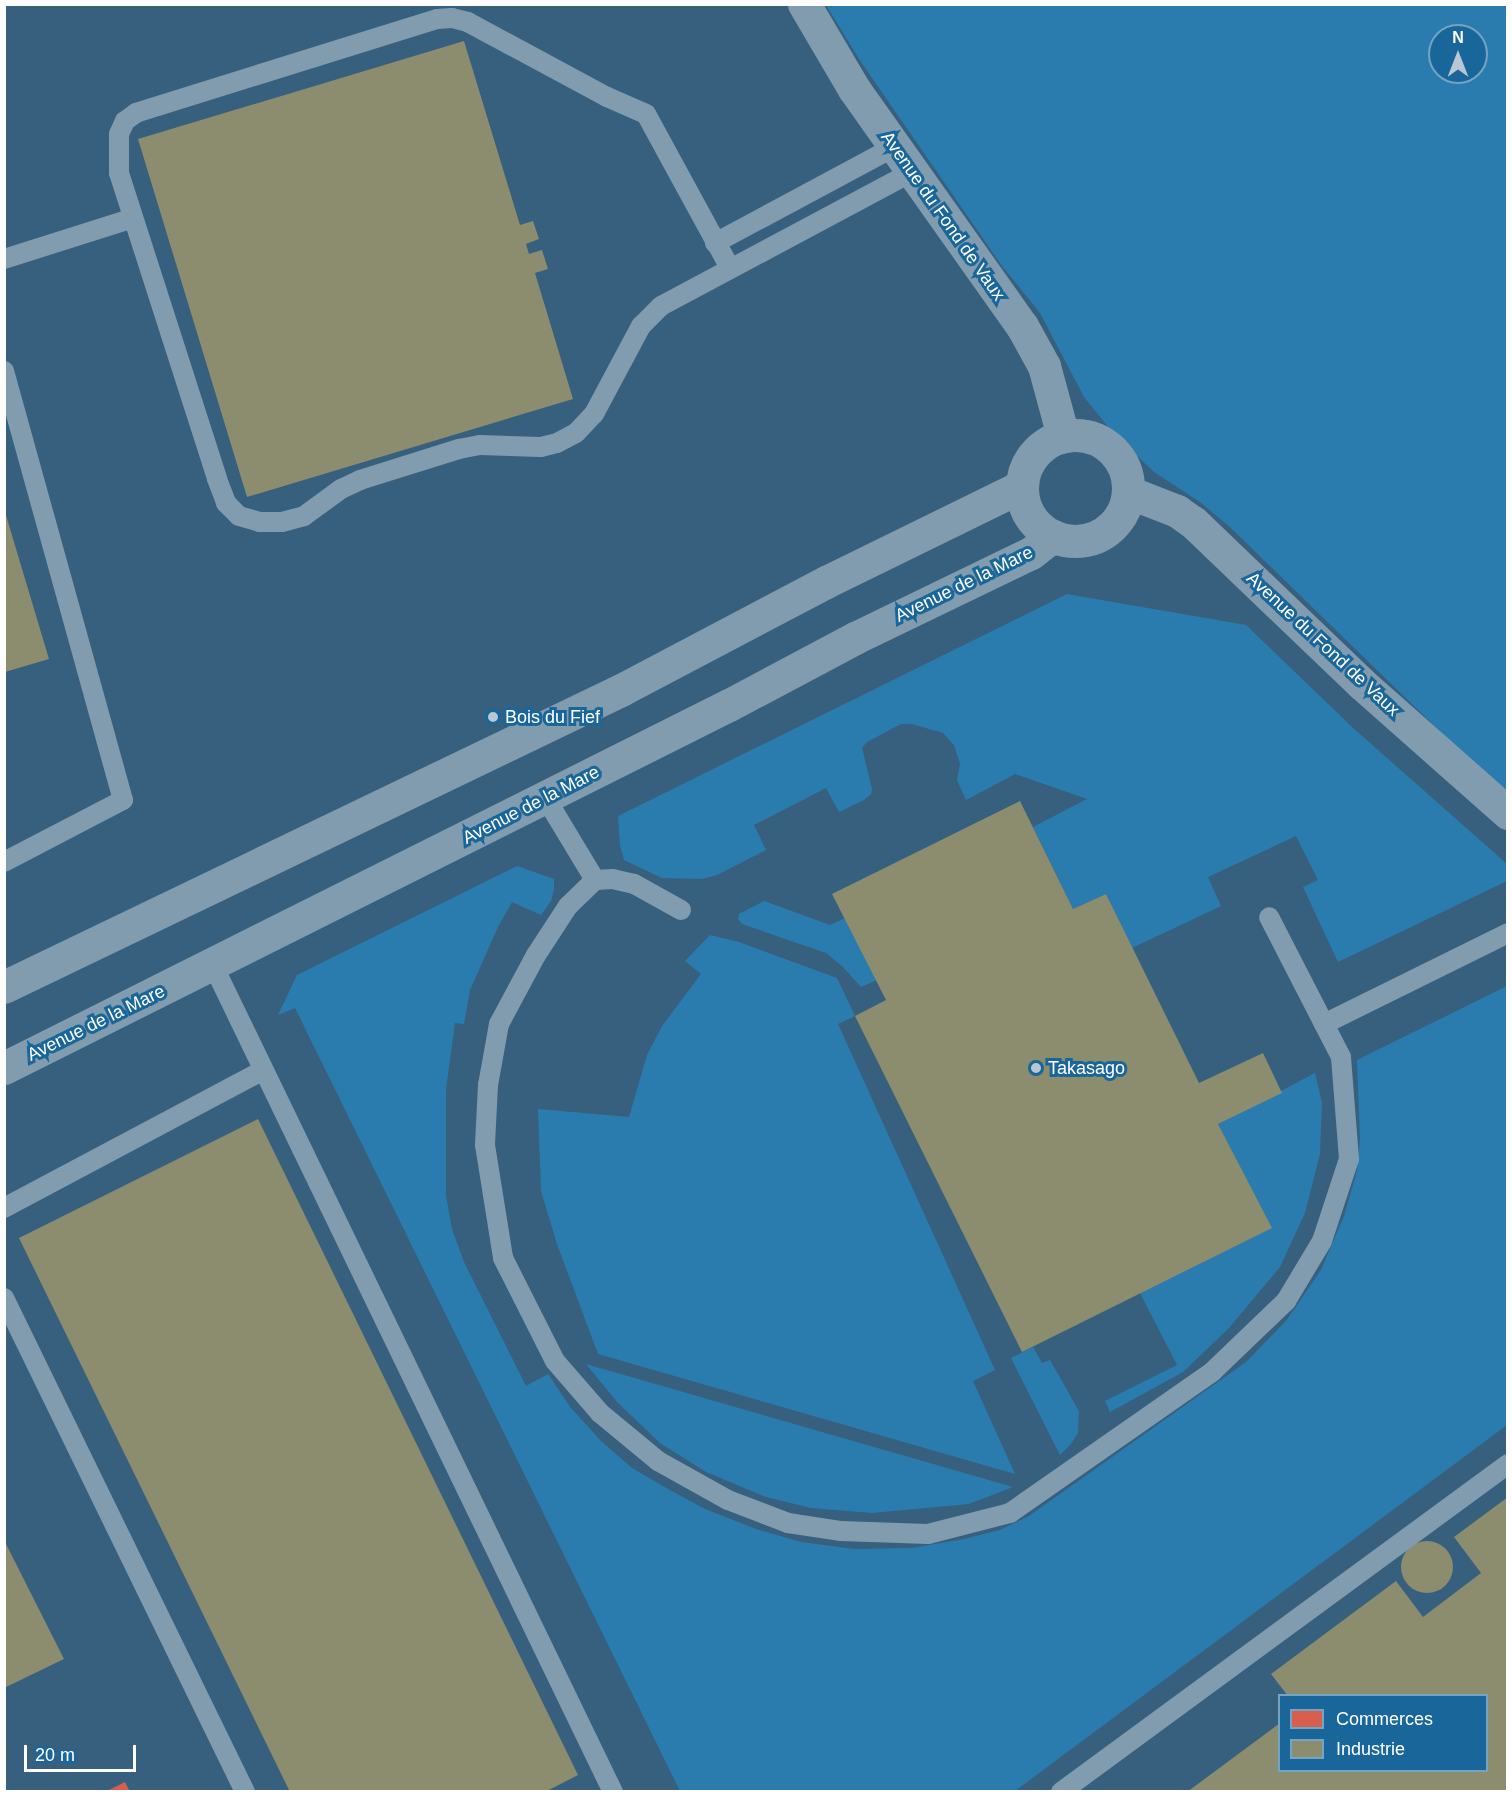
<!DOCTYPE html>
<style>
body{margin:0}
#map{position:relative;width:1512px;height:1796px;overflow:hidden;background:#36607d;font-family:Arial,sans-serif}
div>[style]{position:absolute}
.green>*{inset:0;background:#2b7cae}
.shops>*{inset:0;background:#d6604d}
.industry>*{inset:0;background:#8c8c6e}
.round{border-radius:50%}
.service>*{height:20px;margin:-10px;padding:0 10px;transform-origin:10px;border-radius:10px;background:#819caf}
.minor>*{height:33px;margin:-16.5px;padding:0 16.5px;transform-origin:16.5px;border-radius:16.5px;background:#819caf}
.tertiary>*{height:33px;margin:-16.5px;padding:0 16.5px;transform-origin:16.5px;border-radius:16.5px;background:#819caf}
.tertiary>.ring{margin:-16.5px;padding:0;box-sizing:content-box;background:none;border:33px solid #819caf;border-radius:50%}
.dots>*{width:16px;height:16px;translate:-50% -50%;box-sizing:border-box;border:3px solid #19669a;border-radius:50%}
span{translate:-50% -50%;white-space:nowrap;text-align:center;line-height:1.15;-webkit-text-stroke:6px #19669a;paint-order:stroke}
.street-label{font-size:18px;color:#fff}
.poi-label{font-size:18px;color:#fff}
.left{translate:0 -50%;text-align:left}
.frame{position:absolute;inset:0;border:6px solid #fff;pointer-events:none}
.legend{position:absolute;left:1278px;top:1694px;width:210px;height:78px;box-sizing:border-box;background:#19669a;border:2px solid #75a3c2;margin:0;padding:8px 10px;list-style:none;font-size:18px;color:#fff}
.legend li{display:flex;align-items:center;gap:12px;height:30px}
.legend b{width:30px;border:2px solid #75a3c2}
.north{position:absolute;left:1428px;top:24px;width:60px;height:60px;box-sizing:border-box;background:#19669a;border:2px solid #75a3c2;border-radius:50%;rotate:0deg;font-size:16px;font-weight:700;line-height:24px;text-align:center;color:#fff}
.north::after{content:'';display:block;margin:auto;width:21px;height:27px;background:#b9c7d2;clip-path:polygon(50% 0,100% 100%,50% 72%,0 100%)}
.scale{position:absolute;left:24px;top:1745px;width:112px;height:27px;box-sizing:border-box;border:3px solid #fff;border-top:0;padding-left:8px;font-size:18px;line-height:21px;white-space:nowrap;color:#fff;-webkit-text-stroke:4px #19669a;paint-order:stroke}
</style>
<div id="map">
<div class="green">
<i style="clip-path:polygon(evenodd,826px 5px,1507px 5px,1507px 791px,1452px 743px,1231px 528px,1200px 502px,1154px 472px,1113px 433px,1084px 397px,1040px 313px,1002px 266px,861px 62px,826px 5px,1440px 36px,1476px 36px,1476px 72px,1440px 72px,1440px 36px)"></i>
<i style="clip-path:polygon(1067px 594px,1246px 625px,1352px 727px,1507px 864px,1507px 881px,1338px 962px,1303px 887px,1318px 880px,1296px 836px,1208px 877px,1221px 906px,1132px 948px,1106px 894px,1073px 909px,1033px 827px,1087px 799px,1015px 774px,966px 800px,957px 780px,960px 764px,954px 745px,943px 733px,912px 724px,901px 724px,867px 742px,862px 748px,872px 789px,871px 794px,864px 800px,839px 812px,826px 788px,754px 825px,766px 850px,717px 875px,702px 879px,662px 878px,624px 860px,620px 845px,618px 816px)"></i>
<i style="clip-path:polygon(517px 866px,554px 879px,554px 889px,551px 901px,541px 915px,512px 902px,498px 927px,470px 990px,464px 1024px,455px 1023px,446px 1089px,446px 1196px,452px 1229px,464px 1262px,526px 1386px,548px 1374px,571px 1408px,601px 1441px,632px 1468px,668px 1489px,705px 1509px,756px 1529px,801px 1542px,854px 1549px,912px 1548px,964px 1539px,1000px 1530px,1029px 1516px,1246px 1362px,1286px 1321px,1321px 1270px,1344px 1216px,1357px 1171px,1360px 1139px,1357px 1060px,1507px 986px,1507px 1425px,1015px 1791px,680px 1791px,295px 1008px,278px 1015px,297px 975px)"></i>
<i style="clip-path:polygon(764px 901px,830px 925px,845px 918px,877px 980px,861px 987px,843px 967px,826px 953px,742px 924px,738px 919px,739px 914px)"></i>
<i style="clip-path:polygon(710px 935px,739px 942px,837px 978px,855px 1016px,838px 1024px,995px 1370px,973px 1381px,1015px 1474px,598px 1354px,557px 1244px,541px 1191px,538px 1109px,629px 1117px,647px 1055px,662px 1026px,701px 974px,685px 961px)"></i>
<i style="clip-path:polygon(1315px 1073px,1322px 1103px,1320px 1154px,1305px 1213px,1280px 1267px,1229px 1328px,1183px 1372px,1110px 1412px,1105px 1401px,1177px 1365px,1140px 1293px,1271px 1228px,1218px 1124px)"></i>
<i style="clip-path:polygon(1033px 1347px,1042px 1363px,1050px 1360px,1079px 1411px,1078px 1433px,1071px 1444px,1060px 1455px,1011px 1358px)"></i>
<i style="clip-path:polygon(586px 1364px,1013px 1487px,969px 1504px,872px 1513px,811px 1508px,766px 1497px,706px 1472px,660px 1443px,618px 1403px)"></i>
</div>
<div class="shops">
<i style="clip-path:polygon(125px 1782px,130px 1792px,105px 1792px)"></i>
</div>
<div class="industry">
<i style="clip-path:polygon(464px 41px,520px 225px,533px 221px,539px 239px,526px 244px,529px 254px,542px 250px,548px 269px,535px 273px,573px 399px,247px 497px,138px 139px)"></i>
<i style="clip-path:polygon(5px 512px,49px 659px,5px 672px)"></i>
<i style="clip-path:polygon(1020px 801px,1073px 909px,1106px 894px,1199px 1083px,1263px 1053px,1282px 1093px,1218px 1124px,1272px 1228px,1022px 1352px,855px 1016px,886px 1000px,832px 894px)"></i>
<i style="clip-path:polygon(258px 1119px,578px 1775px,545px 1792px,290px 1792px,19px 1238px)"></i>
<i style="clip-path:polygon(1508px 1497px,1508px 1792px,1187px 1792px,1280px 1723px,1280px 1770px,1486px 1770px,1486px 1696px,1288px 1696px,1271px 1674px,1396px 1581px,1423px 1617px,1481px 1573px,1454px 1537px)"></i>
<i style="clip-path:polygon(4px 1540px,64px 1659px,4px 1688px)"></i>
<i class="round" style="left:1401px;top:1541px;width:52px;height:52px"></i>
</div>
<div class="service">
<i style="left:715px;top:243px;width:203px;rotate:-28.2deg"></i>
<i style="left:4px;top:259px;width:135px;rotate:-17.6deg"></i>
<i style="left:730px;top:268px;width:175px;rotate:-118.6deg"></i>
<i style="left:646px;top:114px;width:43px;rotate:-156.4deg"></i>
<i style="left:607px;top:97px;width:158px;rotate:-151.7deg"></i>
<i style="left:468px;top:22px;width:16px;rotate:-166deg"></i>
<i style="left:452px;top:18px;width:15px;rotate:176deg"></i>
<i style="left:437px;top:19px;width:315px;rotate:162.7deg"></i>
<i style="left:136px;top:113px;width:14px;rotate:144deg"></i>
<i style="left:125px;top:121px;width:14px;rotate:115deg"></i>
<i style="left:119px;top:134px;width:39px;rotate:90deg"></i>
<i style="left:119px;top:173px;width:321px;rotate:72.2deg"></i>
<i style="left:217px;top:479px;width:26px;rotate:69deg"></i>
<i style="left:226px;top:503px;width:18px;rotate:45deg"></i>
<i style="left:239px;top:516px;width:22px;rotate:16deg"></i>
<i style="left:260px;top:522px;width:22px"></i>
<i style="left:282px;top:522px;width:23px;rotate:-15deg"></i>
<i style="left:304px;top:516px;width:46px;rotate:-36.1deg"></i>
<i style="left:341px;top:489px;width:21px;rotate:-25deg"></i>
<i style="left:360px;top:480px;width:104px;rotate:-17.4deg"></i>
<i style="left:459px;top:449px;width:21px;rotate:-11deg"></i>
<i style="left:480px;top:445px;width:61px;rotate:1.9deg"></i>
<i style="left:541px;top:447px;width:16px;rotate:-14deg"></i>
<i style="left:557px;top:443px;width:21px;rotate:-28deg"></i>
<i style="left:576px;top:433px;width:26px;rotate:-47deg"></i>
<i style="left:594px;top:414px;width:100px;rotate:-61.9deg"></i>
<i style="left:641px;top:326px;width:28px;rotate:-45deg"></i>
<i style="left:661px;top:306px;width:285px;rotate:-28.1deg"></i>
<i style="left:4px;top:371px;width:445px;rotate:74.5deg"></i>
<i style="left:123px;top:800px;width:134px;rotate:152.5deg"></i>
<i style="left:545px;top:797px;width:97px;rotate:58.9deg"></i>
<i style="left:681px;top:910px;width:54px;rotate:-151deg"></i>
<i style="left:634px;top:884px;width:22px;rotate:-167deg"></i>
<i style="left:613px;top:879px;width:18px;rotate:177deg"></i>
<i style="left:595px;top:880px;width:37px;rotate:136deg"></i>
<i style="left:568px;top:906px;width:59px;rotate:123.1deg"></i>
<i style="left:536px;top:955px;width:78px;rotate:118.2deg"></i>
<i style="left:499px;top:1024px;width:62px;rotate:100.2deg"></i>
<i style="left:488px;top:1085px;width:60px;rotate:92.9deg"></i>
<i style="left:485px;top:1145px;width:114px;rotate:80.9deg"></i>
<i style="left:503px;top:1258px;width:115px;rotate:63.2deg"></i>
<i style="left:555px;top:1361px;width:69px;rotate:49.1deg"></i>
<i style="left:600px;top:1413px;width:75px;rotate:39.6deg"></i>
<i style="left:658px;top:1461px;width:80px;rotate:29.1deg"></i>
<i style="left:728px;top:1500px;width:64px;rotate:21deg"></i>
<i style="left:788px;top:1523px;width:54px;rotate:8.6deg"></i>
<i style="left:841px;top:1531px;width:87px;rotate:2deg"></i>
<i style="left:928px;top:1534px;width:85px;rotate:-14.4deg"></i>
<i style="left:1010px;top:1513px;width:246px;rotate:-34.9deg"></i>
<i style="left:1212px;top:1372px;width:103px;rotate:-43.8deg"></i>
<i style="left:1286px;top:1301px;width:70px;rotate:-59deg"></i>
<i style="left:1322px;top:1241px;width:86px;rotate:-71.8deg"></i>
<i style="left:1349px;top:1159px;width:102px;rotate:-94.5deg"></i>
<i style="left:1341px;top:1057px;width:157px;rotate:-117.2deg"></i>
<i style="left:213px;top:965px;width:919px;rotate:64.19deg"></i>
<i style="left:1324px;top:1024px;width:205px;rotate:-26.3deg"></i>
<i style="left:4px;top:1208px;width:293px;rotate:-28deg"></i>
<i style="left:4px;top:1298px;width:550px;rotate:63.99deg"></i>
<i style="left:1061px;top:1792px;width:554px;rotate:-36.27deg"></i>
</div>
<div class="minor">
<i style="left:1128px;top:492px;width:53px;rotate:21.2deg"></i>
<i style="left:1177px;top:511px;width:19px;rotate:35deg"></i>
<i style="left:1193px;top:522px;width:234px;rotate:43.8deg"></i>
<i style="left:1362px;top:684px;width:195px;rotate:41.5deg"></i>
</div>
<div class="tertiary">
<i style="left:804px;top:4px;width:99px;rotate:59.5deg"></i>
<i style="left:854px;top:89px;width:291px;rotate:54.7deg"></i>
<i style="left:1022px;top:326px;width:46px;rotate:61.2deg"></i>
<i style="left:1044px;top:366px;width:73px;rotate:74.8deg"></i>
<i class="ring" style="left:1022px;top:435px;width:73px;height:73px"></i>
<i style="left:4px;top:987px;width:685px;rotate:-25.7deg"></i>
<i style="left:621px;top:690px;width:232px;rotate:-27.8deg"></i>
<i style="left:826px;top:582px;width:218px;rotate:-26.1deg"></i>
<i style="left:4px;top:1068px;width:811px;rotate:-26.6deg"></i>
<i style="left:729px;top:705px;width:143px;rotate:-28deg"></i>
<i style="left:855px;top:638px;width:195px;rotate:-25.8deg"></i>
<i style="left:1031px;top:553px;width:28px;rotate:-38deg"></i>
</div>
<div class="dots">
<i style="left:493px;top:717px;background:#b9c7d2"></i>
<i style="left:1036px;top:1068px;background:#b9c7d2"></i>
</div>
<div class="street-label">
<span style="left:943px;top:216px;rotate:55deg">Avenue du Fond de Vaux</span>
<span style="left:964px;top:584px;rotate:-26deg">Avenue de la Mare</span>
<span style="left:1323px;top:644px;rotate:43deg">Avenue du Fond de Vaux</span>
<span style="left:531px;top:805px;rotate:-27deg">Avenue de la Mare</span>
<span style="left:96px;top:1023px;rotate:-26deg">Avenue de la Mare</span>
</div>
<div class="poi-label">
<span class="left" style="left:505px;top:717px">Bois du Fief</span>
<span class="left" style="left:1048px;top:1068px">Takasago</span>
</div>
<div class="frame"></div>
<ul class="legend">
<li><b style="height:16px;background:#d6604d"></b>Commerces</li>
<li><b style="height:16px;background:#8c8c6e"></b>Industrie</li>
</ul>
<div class="north">N</div>
<div class="scale">20 m</div>
</div>
